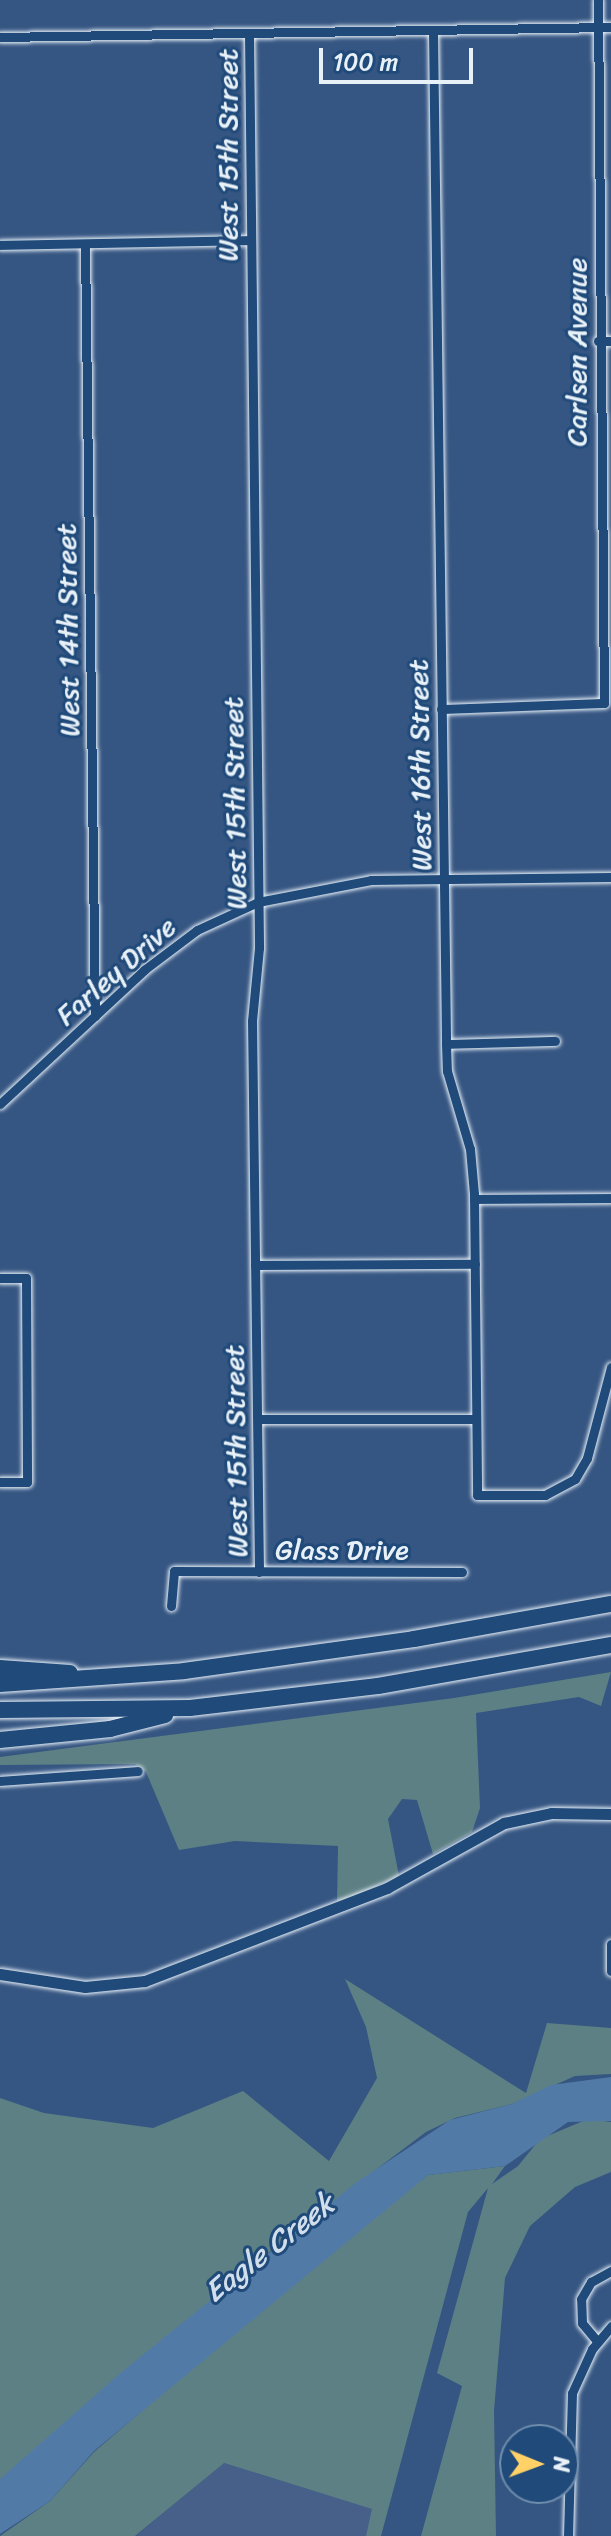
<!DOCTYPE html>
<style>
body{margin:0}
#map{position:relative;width:611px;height:2536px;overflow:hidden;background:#355582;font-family:Sriracha,sans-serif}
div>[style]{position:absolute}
.built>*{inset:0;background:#47608a}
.green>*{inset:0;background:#5d8084}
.water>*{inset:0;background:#517ba6}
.roads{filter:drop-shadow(0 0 2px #e8f1f8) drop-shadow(0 0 2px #e8f1f8)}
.minor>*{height:9px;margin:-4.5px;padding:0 4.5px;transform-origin:4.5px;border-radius:4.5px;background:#1f4a7a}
.tertiary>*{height:11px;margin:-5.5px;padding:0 5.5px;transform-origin:5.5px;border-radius:5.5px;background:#1f4a7a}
.motorway>*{height:16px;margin:-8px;padding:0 8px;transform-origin:8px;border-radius:8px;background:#1f4a7a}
span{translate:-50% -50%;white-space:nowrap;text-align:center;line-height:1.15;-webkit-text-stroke:6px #1f4a7a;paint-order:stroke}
.street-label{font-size:28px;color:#e8f1f8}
.water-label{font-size:30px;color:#d1dfec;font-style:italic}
.north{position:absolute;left:499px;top:2424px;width:80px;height:80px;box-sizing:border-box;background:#1f4a7a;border:2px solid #6f8dac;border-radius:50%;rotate:91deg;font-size:22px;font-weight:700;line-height:32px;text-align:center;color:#e8f1f8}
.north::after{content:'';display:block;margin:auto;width:28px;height:36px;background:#ffd166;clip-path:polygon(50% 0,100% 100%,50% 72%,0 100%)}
.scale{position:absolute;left:319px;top:48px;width:154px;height:36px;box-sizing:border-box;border:4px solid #e8f1f8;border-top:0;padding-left:10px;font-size:24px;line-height:28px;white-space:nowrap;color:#e8f1f8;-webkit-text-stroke:6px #1f4a7a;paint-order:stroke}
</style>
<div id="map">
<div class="built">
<i style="clip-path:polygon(223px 2463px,373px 2509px,366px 2536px,136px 2536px)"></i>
</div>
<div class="green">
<i style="clip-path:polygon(611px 1672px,601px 1706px,579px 1697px,476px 1713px,480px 1808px,472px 1832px,433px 1854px,417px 1800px,402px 1799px,388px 1819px,399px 1876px,337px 1903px,338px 1846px,235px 1841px,179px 1850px,146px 1772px,135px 1764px,0 1765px,0 1757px,454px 1698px)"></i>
<i style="clip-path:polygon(345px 1979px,526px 2093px,547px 2023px,611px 2028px,611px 2074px,575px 2076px,512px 2104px,455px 2118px,426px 2132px,293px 2232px,0 2480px,0 2098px,44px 2113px,153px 2128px,243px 2091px,329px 2161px,377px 2078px,366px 2027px)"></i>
<i style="clip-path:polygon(588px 2119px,611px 2122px,611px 2172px,575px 2187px,530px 2226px,505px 2278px,494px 2411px,496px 2536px,421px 2536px,462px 2386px,437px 2373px,488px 2188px,468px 2212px,381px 2536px,366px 2536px,372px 2509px,224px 2463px,135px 2536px,0 2536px,50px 2501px,94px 2452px,336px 2245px,428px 2175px,505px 2166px,492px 2184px,518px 2166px,540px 2139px)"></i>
</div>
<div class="water">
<i style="clip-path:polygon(611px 2077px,611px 2121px,568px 2122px,505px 2166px,428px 2175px,94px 2451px,50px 2501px,0 2534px,0 2479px,124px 2370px,357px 2182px,450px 2120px,512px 2104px,551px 2085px)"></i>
</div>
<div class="roads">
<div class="minor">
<i style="left:433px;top:31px;width:1013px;rotate:89.26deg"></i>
<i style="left:446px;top:1044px;width:27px;rotate:88deg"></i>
<i style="left:447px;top:1071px;width:81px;rotate:73.6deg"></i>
<i style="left:470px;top:1149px;width:45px;rotate:84.9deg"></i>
<i style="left:474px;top:1194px;width:301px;rotate:89.4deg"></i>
<i style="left:477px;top:1495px;width:68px"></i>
<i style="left:545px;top:1495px;width:34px;rotate:-28deg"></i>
<i style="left:575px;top:1479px;width:24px;rotate:-60deg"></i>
<i style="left:587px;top:1458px;width:94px;rotate:-75.2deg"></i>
<i style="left:249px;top:34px;width:914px;rotate:89.37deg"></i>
<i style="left:259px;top:948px;width:73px;rotate:95.5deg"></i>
<i style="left:252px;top:1021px;width:551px;rotate:89.27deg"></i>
<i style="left:0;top:37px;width:611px;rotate:-0.94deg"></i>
<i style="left:85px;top:244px;width:772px;rotate:89.26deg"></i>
<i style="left:0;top:245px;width:250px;rotate:-1.1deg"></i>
<i style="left:598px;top:341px;width:13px"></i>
<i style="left:441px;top:709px;width:163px;rotate:-2.1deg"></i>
<i style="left:604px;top:703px;width:703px;rotate:-90.49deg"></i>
<i style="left:446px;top:1044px;width:109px;rotate:-1.6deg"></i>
<i style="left:0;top:1104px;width:197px;rotate:-42.9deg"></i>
<i style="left:144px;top:970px;width:66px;rotate:-37deg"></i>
<i style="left:197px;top:930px;width:67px;rotate:-24.7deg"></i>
<i style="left:258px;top:902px;width:115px;rotate:-11deg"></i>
<i style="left:371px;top:880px;width:240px;rotate:-0.7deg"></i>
<i style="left:474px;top:1199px;width:137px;rotate:-0.4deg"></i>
<i style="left:255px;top:1265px;width:220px;rotate:-0.3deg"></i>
<i style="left:0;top:1278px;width:26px"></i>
<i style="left:26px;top:1278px;width:204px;rotate:89.7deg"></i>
<i style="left:27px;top:1482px;width:27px;rotate:180deg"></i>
<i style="left:258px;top:1419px;width:218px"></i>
<i style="left:171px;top:1606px;width:35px;rotate:-85deg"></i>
<i style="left:174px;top:1571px;width:288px;rotate:0.2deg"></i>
<i style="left:0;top:1781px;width:138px;rotate:-4.1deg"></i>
<i style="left:611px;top:1944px;width:27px;rotate:90deg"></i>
<i style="left:597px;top:2341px;width:23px;rotate:-130deg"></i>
<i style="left:582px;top:2323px;width:24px;rotate:-92deg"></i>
<i style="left:581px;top:2299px;width:20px;rotate:-60deg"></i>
<i style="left:591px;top:2282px;width:23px;rotate:-29deg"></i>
<i style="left:568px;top:2536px;width:143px;rotate:-88.4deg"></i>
<i style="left:572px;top:2393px;width:48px;rotate:-65.6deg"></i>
<i style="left:592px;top:2349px;width:30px;rotate:-50deg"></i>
</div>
<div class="tertiary">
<i style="left:0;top:1974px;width:86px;rotate:8.7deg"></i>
<i style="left:85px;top:1987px;width:60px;rotate:-5.7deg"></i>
<i style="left:145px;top:1981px;width:259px;rotate:-21deg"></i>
<i style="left:387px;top:1888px;width:134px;rotate:-29.1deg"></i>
<i style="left:504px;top:1823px;width:48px;rotate:-12deg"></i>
<i style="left:551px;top:1813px;width:60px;rotate:1deg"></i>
</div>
<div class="motorway">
<i style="left:0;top:1668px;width:70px;rotate:4.1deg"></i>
<i style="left:0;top:1684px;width:184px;rotate:-4deg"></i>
<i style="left:184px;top:1671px;width:232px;rotate:-7.9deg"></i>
<i style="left:414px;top:1639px;width:200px;rotate:-10.1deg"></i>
<i style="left:0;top:1710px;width:190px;rotate:-0.6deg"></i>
<i style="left:190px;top:1708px;width:189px;rotate:-6.7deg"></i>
<i style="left:378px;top:1686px;width:237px;rotate:-10deg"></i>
<i style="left:0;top:1740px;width:111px;rotate:-5.7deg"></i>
<i style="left:110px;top:1729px;width:57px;rotate:-14.3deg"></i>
</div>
</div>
<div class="street-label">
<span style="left:228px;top:155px;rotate:-90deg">West 15th Street</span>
<span style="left:577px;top:352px;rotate:-90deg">Carlsen Avenue</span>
<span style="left:68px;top:630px;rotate:-91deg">West 14th Street</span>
<span style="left:420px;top:765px;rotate:-91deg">West 16th Street</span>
<span style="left:235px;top:803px;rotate:-91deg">West 15th Street</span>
<span style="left:116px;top:971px;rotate:-41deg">Farley Drive</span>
<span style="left:236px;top:1451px;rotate:-91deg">West 15th Street</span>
<span style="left:342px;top:1550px">Glass Drive</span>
</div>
<div class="water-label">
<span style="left:269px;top:2248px;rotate:-38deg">Eagle Creek</span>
</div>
<div class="north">N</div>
<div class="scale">100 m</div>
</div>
